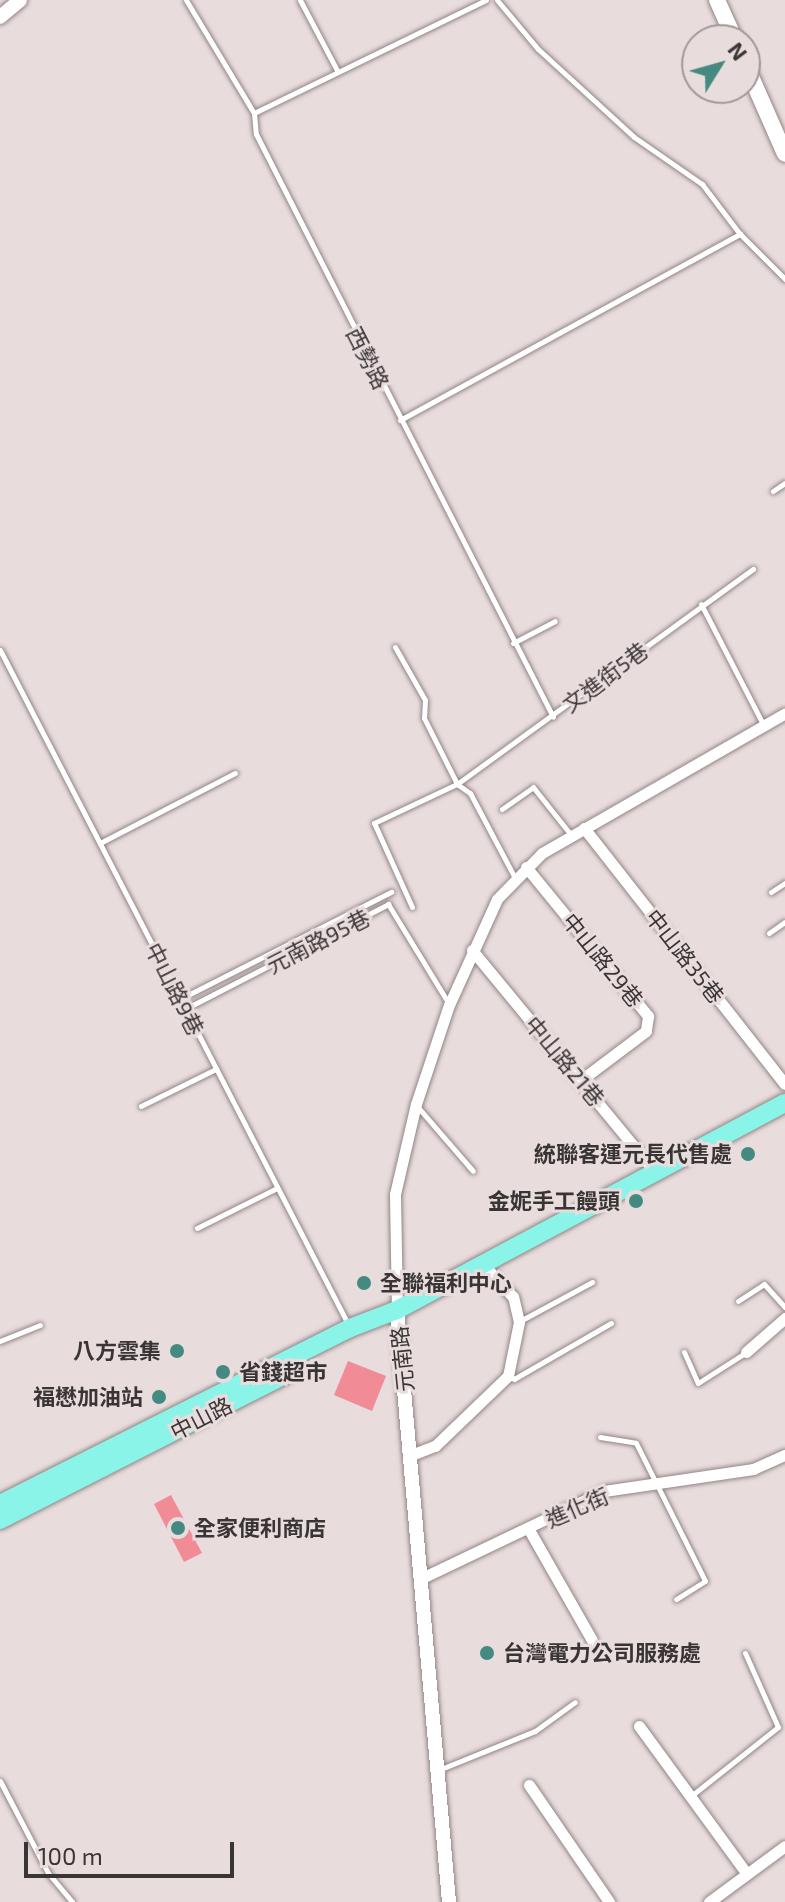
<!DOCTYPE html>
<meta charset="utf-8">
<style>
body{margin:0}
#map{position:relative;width:785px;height:1902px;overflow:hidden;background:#e9dcdd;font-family:"Exo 2","Noto Sans TC",sans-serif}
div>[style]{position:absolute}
.building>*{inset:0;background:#f18c96}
.roads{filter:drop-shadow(0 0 2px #918586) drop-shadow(0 0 2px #918586)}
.service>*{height:5px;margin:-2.5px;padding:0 2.5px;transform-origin:2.5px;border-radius:2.5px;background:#fff}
.minor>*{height:11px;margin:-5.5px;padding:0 5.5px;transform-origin:5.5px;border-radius:5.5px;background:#fff}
.tertiary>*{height:14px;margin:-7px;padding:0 7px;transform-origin:7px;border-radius:7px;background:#fff}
.secondary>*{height:16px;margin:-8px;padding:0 8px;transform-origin:8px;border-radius:8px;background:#fff}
.primary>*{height:18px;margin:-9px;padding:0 9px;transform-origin:9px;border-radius:9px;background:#89f4e7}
.dots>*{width:22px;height:22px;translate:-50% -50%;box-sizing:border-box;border:4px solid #e9dcdd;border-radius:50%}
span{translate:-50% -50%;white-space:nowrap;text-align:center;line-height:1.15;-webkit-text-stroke:6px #e9dcdd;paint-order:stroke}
.street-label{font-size:22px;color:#3a3535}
.poi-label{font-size:22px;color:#3a3535;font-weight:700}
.right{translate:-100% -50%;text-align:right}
.left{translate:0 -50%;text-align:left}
.north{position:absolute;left:681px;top:24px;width:80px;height:80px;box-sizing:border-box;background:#e9dcdd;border:2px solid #a3999a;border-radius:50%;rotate:53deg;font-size:22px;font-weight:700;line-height:32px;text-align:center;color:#3a3535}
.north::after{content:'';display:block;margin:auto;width:28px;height:36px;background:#458a80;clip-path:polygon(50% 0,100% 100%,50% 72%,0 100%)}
.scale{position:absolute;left:24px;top:1842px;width:210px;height:36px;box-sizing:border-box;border:4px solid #3a3535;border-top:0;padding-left:10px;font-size:24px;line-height:28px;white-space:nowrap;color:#3a3535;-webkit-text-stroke:6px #e9dcdd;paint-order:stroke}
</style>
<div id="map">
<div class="building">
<i style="clip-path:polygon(348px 1361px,386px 1376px,372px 1411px,334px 1395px)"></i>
<i style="clip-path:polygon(171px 1495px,202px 1553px,184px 1562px,154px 1504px)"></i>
</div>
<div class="roads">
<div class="service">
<i style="left:186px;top:0;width:132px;rotate:59deg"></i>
<i style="left:254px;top:113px;width:21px;rotate:85deg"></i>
<i style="left:256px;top:134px;width:654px;rotate:63deg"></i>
<i style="left:300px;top:0;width:81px;rotate:62.2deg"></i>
<i style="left:497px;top:0;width:64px;rotate:50.1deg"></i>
<i style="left:538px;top:49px;width:130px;rotate:42.5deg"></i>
<i style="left:634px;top:137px;width:83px;rotate:34.7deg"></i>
<i style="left:702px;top:184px;width:63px;rotate:52.8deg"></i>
<i style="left:740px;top:234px;width:64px;rotate:45deg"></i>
<i style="left:254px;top:113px;width:258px;rotate:-26deg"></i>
<i style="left:400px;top:420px;width:388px;rotate:-28.7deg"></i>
<i style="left:773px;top:491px;width:14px;rotate:-34deg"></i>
<i style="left:701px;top:604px;width:135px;rotate:62.7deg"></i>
<i style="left:513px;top:643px;width:47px;rotate:-27.6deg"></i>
<i style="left:395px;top:647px;width:61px;rotate:60.5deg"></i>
<i style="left:425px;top:700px;width:18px;rotate:93deg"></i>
<i style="left:424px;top:718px;width:74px;rotate:63.4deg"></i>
<i style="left:457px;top:784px;width:366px;rotate:-36deg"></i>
<i style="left:0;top:650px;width:759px;rotate:62.69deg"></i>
<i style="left:502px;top:809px;width:38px;rotate:-35deg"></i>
<i style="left:533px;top:787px;width:61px;rotate:51.6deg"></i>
<i style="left:100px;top:843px;width:152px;rotate:-27.4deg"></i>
<i style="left:771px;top:892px;width:17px;rotate:-33deg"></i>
<i style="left:412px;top:907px;width:92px;rotate:-114.3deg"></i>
<i style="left:374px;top:823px;width:92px;rotate:-25.2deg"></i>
<i style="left:457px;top:784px;width:16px;rotate:35deg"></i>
<i style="left:470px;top:793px;width:96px;rotate:62.1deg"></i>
<i style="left:769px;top:933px;width:19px;rotate:-35deg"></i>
<i style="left:180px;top:999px;width:237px;rotate:-26.9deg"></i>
<i style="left:185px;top:1009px;width:229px;rotate:-27.3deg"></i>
<i style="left:388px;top:904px;width:117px;rotate:58.6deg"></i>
<i style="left:416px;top:1105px;width:87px;rotate:49.2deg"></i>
<i style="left:141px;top:1106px;width:84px;rotate:-26.3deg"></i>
<i style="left:197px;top:1228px;width:89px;rotate:-26.6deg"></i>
<i style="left:738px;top:1301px;width:31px;rotate:-33deg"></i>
<i style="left:764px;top:1284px;width:31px;rotate:48deg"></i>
<i style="left:520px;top:1321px;width:82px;rotate:-28.4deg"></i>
<i style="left:0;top:1341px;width:43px;rotate:-21.8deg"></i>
<i style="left:684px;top:1352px;width:34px;rotate:66deg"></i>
<i style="left:698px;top:1383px;width:56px;rotate:-32.6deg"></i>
<i style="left:509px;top:1376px;width:6px;rotate:31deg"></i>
<i style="left:514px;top:1379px;width:112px;rotate:-30deg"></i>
<i style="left:600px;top:1437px;width:36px;rotate:9deg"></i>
<i style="left:636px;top:1443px;width:154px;rotate:63.4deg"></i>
<i style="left:705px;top:1581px;width:34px;rotate:148deg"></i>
<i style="left:441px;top:1769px;width:101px;rotate:-22deg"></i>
<i style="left:535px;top:1731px;width:49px;rotate:-35.9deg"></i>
<i style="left:0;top:1781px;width:104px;rotate:62.4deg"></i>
<i style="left:48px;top:1873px;width:38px;rotate:50deg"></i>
<i style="left:691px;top:1796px;width:111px;rotate:-38.4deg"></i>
<i style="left:778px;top:1727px;width:81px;rotate:-114deg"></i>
</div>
<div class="minor">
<i style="left:584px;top:828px;width:325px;rotate:51.9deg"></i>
<i style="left:526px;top:867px;width:193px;rotate:50.7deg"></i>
<i style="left:648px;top:1016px;width:15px;rotate:98deg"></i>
<i style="left:646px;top:1031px;width:81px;rotate:143deg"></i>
<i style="left:472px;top:950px;width:288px;rotate:50.5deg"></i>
<i style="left:397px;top:1310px;width:116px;rotate:-91deg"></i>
<i style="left:395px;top:1194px;width:92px;rotate:-76.9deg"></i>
<i style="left:416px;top:1104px;width:104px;rotate:-71.6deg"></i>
<i style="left:449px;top:1005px;width:116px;rotate:-65.6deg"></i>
<i style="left:497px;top:899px;width:64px;rotate:-45.6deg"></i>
<i style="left:542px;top:853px;width:280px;rotate:-29.9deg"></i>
<i style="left:746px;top:1352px;width:52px;rotate:-41.1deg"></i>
<i style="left:411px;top:1455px;width:26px;rotate:-21deg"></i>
<i style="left:435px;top:1446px;width:101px;rotate:-43.8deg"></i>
<i style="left:508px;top:1376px;width:55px;rotate:-78.5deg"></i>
<i style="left:519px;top:1322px;width:26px;rotate:-103deg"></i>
<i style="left:513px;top:1297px;width:45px;rotate:-132.3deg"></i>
<i style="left:528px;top:1528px;width:129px;rotate:60.3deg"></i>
<i style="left:424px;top:1577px;width:199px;rotate:-25.5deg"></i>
<i style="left:604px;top:1491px;width:151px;rotate:-8.4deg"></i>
<i style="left:753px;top:1469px;width:35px;rotate:-24deg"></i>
<i style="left:639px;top:1726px;width:183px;rotate:53.9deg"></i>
<i style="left:529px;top:1785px;width:142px;rotate:55.6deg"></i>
<i style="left:709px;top:1902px;width:94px;rotate:-36.4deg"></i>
</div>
<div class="tertiary">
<i style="left:0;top:17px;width:26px;rotate:-40deg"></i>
<i style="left:397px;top:1310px;width:594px;rotate:84.98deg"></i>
</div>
<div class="secondary">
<i style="left:717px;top:0;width:44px;rotate:65.8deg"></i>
<i style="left:745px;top:63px;width:99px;rotate:66.3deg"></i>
</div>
<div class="primary">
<i style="left:0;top:1504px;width:392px;rotate:-26.7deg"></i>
<i style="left:350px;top:1328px;width:50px;rotate:-21deg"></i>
<i style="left:397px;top:1310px;width:440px;rotate:-28.1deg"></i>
<i style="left:0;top:1520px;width:323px;rotate:-27deg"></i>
</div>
</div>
<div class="dots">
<i style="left:748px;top:1154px;background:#458a80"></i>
<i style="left:636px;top:1201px;background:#458a80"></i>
<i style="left:364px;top:1283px;background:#458a80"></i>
<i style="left:177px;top:1351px;background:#458a80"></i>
<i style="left:223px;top:1372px;background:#458a80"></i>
<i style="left:159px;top:1397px;background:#458a80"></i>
<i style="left:178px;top:1528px;background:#458a80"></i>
<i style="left:487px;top:1653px;background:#458a80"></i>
</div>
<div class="street-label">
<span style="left:368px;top:358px;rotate:63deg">西勢路</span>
<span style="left:605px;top:677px;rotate:-37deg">文進街5巷</span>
<span style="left:318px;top:941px;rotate:-27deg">元南路95巷</span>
<span style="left:685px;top:956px;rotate:52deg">中山路35巷</span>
<span style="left:603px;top:960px;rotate:51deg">中山路29巷</span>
<span style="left:175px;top:989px;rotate:63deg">中山路9巷</span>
<span style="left:565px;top:1061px;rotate:50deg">中山路21巷</span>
<span style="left:402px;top:1359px;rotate:-96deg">元南路</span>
<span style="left:201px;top:1418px;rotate:-27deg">中山路</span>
<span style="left:577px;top:1507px;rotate:-23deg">進化街</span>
</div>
<div class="poi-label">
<span class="right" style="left:732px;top:1154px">統聯客運元長代售處</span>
<span class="right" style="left:620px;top:1201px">金妮手工饅頭</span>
<span class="left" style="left:380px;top:1283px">全聯福利中心</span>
<span class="right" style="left:161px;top:1351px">八方雲集</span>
<span class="left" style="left:239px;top:1372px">省錢超市</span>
<span class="right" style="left:143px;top:1397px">福懋加油站</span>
<span class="left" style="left:194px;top:1528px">全家便利商店</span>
<span class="left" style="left:503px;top:1653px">台灣電力公司服務處</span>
</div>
<div class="north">N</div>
<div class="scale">100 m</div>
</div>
